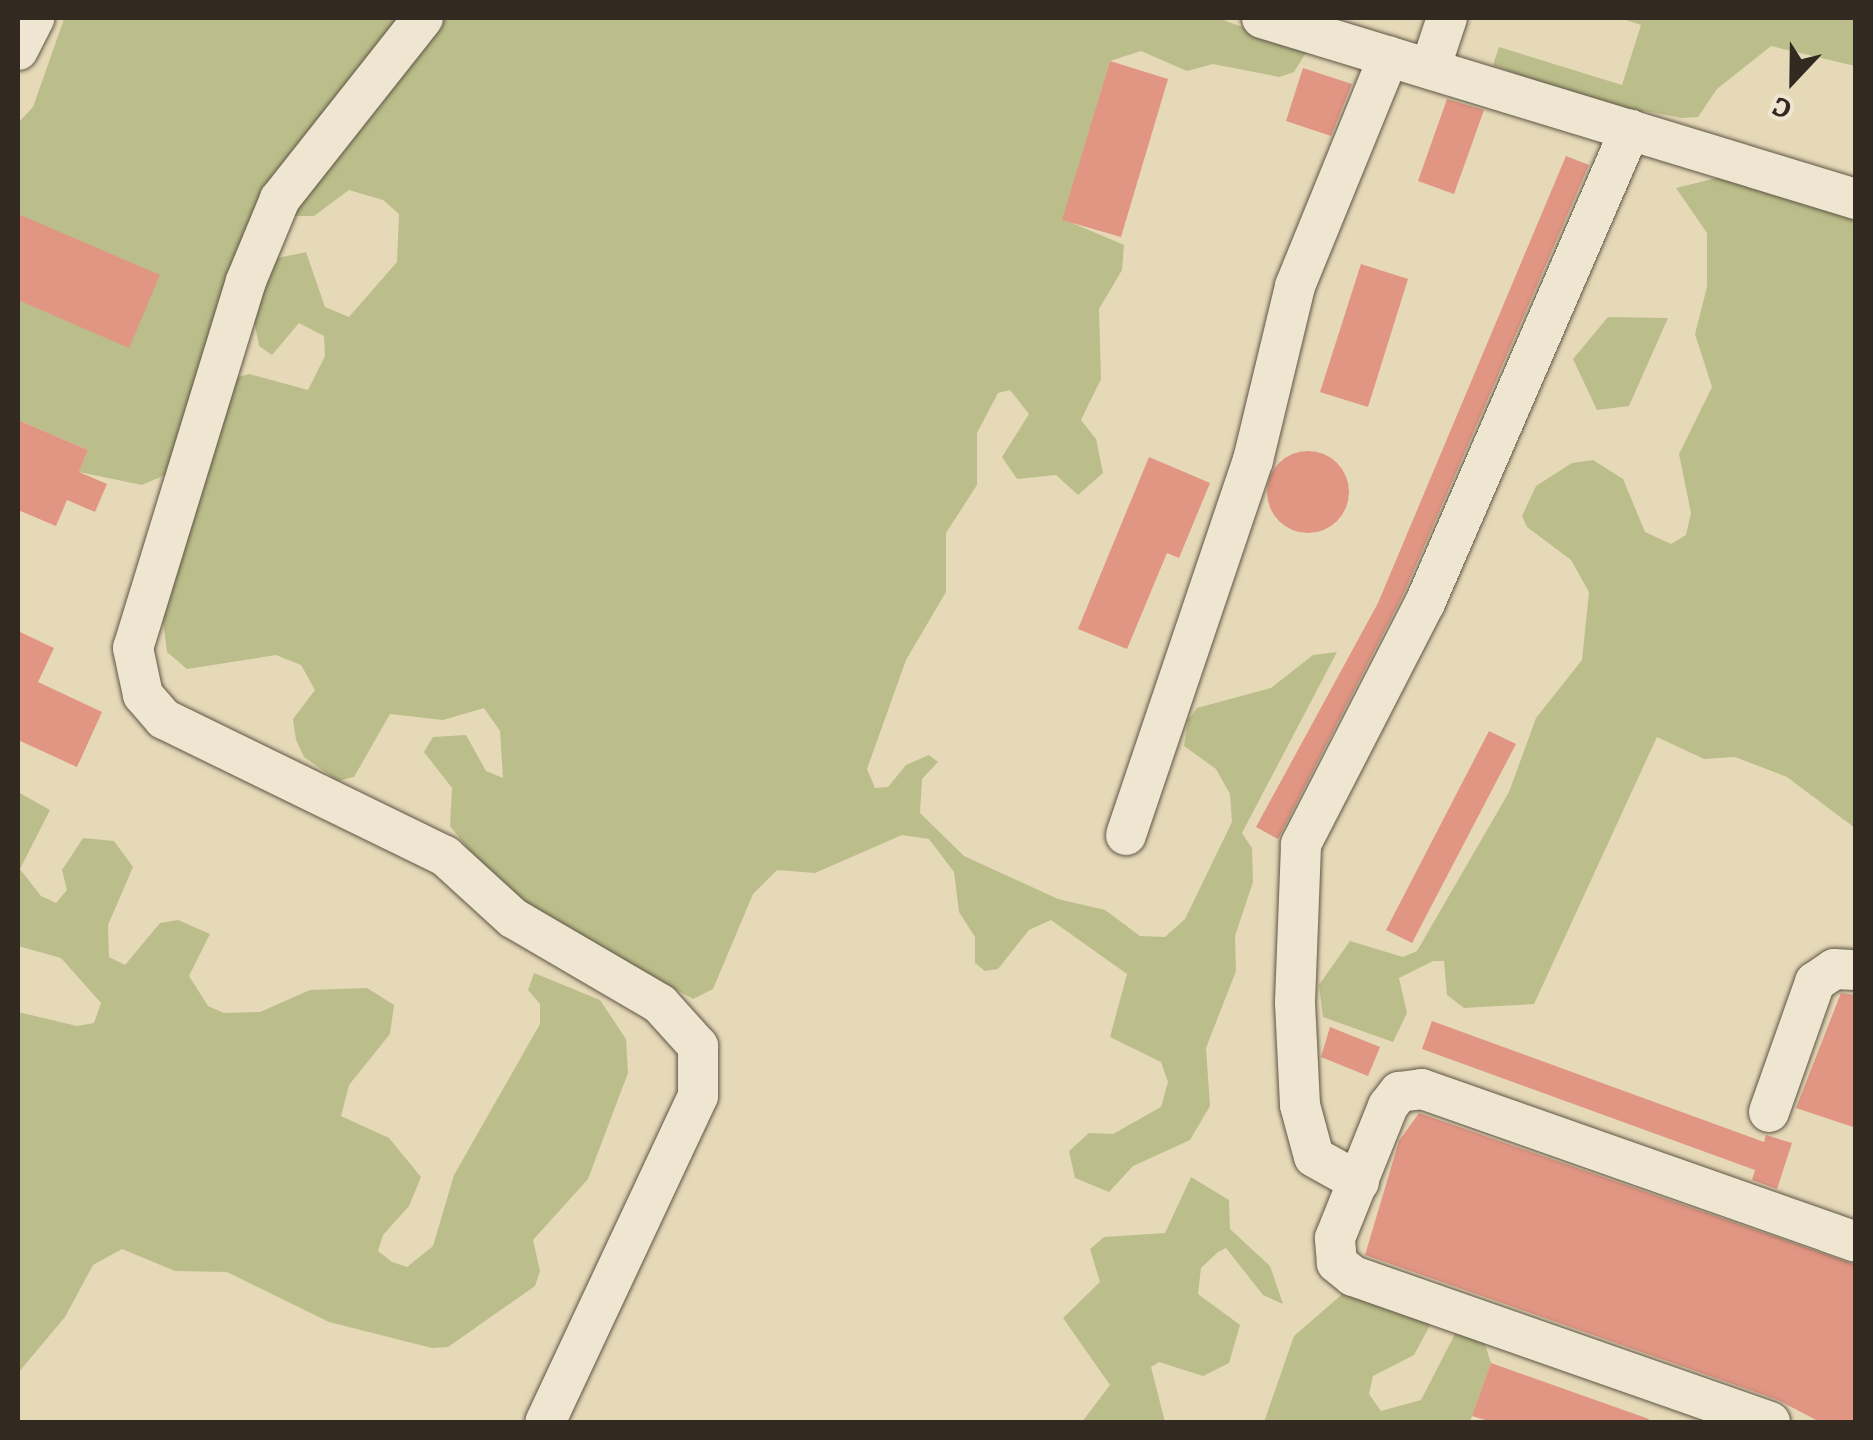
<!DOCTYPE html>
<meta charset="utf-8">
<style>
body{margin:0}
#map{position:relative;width:1873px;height:1440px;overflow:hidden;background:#e6d9b8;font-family:Alegreya,serif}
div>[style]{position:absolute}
.green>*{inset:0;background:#bbbe8a}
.building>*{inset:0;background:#e19583}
.round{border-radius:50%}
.roads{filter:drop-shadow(0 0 2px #5f5546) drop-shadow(0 0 2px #5f5546)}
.minor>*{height:40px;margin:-20px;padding:0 20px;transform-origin:20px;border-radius:20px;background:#efe6d1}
span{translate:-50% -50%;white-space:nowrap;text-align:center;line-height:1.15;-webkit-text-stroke:10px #efe6d1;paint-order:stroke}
.frame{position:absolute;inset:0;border:20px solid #322920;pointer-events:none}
.north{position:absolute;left:1743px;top:30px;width:100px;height:100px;-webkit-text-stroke:8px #efe6d1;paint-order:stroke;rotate:202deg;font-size:28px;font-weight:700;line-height:40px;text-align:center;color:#322920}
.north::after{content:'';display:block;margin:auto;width:35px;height:45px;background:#322920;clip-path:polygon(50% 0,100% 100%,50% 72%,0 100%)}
</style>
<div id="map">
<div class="green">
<i style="clip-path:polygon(403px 18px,344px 100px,172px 472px,142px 485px,79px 472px,88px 450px,18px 420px,18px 123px,33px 107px,64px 19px)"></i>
<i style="clip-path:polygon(432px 18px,1218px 18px,1307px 51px,1294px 72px,1279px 77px,1213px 64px,1187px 71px,1141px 51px,1110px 61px,1063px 219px,1124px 245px,1122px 270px,1099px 309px,1101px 379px,1081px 420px,1096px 439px,1103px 473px,1078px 495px,1056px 475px,1017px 479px,1002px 457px,1029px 414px,1010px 390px,998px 393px,977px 433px,977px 485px,946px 533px,946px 592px,906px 660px,867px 769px,875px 788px,888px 787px,906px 765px,929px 755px,938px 762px,922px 779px,920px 813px,964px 856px,1058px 899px,1105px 910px,1140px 936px,1165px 937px,1185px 919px,1232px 822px,1230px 794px,1216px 769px,1184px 746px,1188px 720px,1197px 708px,1271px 688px,1313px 655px,1337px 652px,1242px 833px,1252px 848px,1253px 882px,1235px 936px,1236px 971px,1206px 1048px,1210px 1106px,1190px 1140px,1133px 1166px,1109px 1192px,1075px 1178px,1069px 1151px,1089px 1133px,1113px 1134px,1161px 1107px,1168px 1082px,1161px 1062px,1110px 1037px,1127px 974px,1051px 920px,1029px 930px,998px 969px,985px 971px,975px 963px,975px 937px,959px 912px,954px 872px,929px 839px,902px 835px,815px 873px,777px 870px,753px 894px,713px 989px,693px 999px,505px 894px,450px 826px,452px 788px,424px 752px,433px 737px,466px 735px,486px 771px,503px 778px,500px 731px,484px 708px,443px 720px,390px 714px,354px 777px,338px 781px,304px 757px,296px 740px,293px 719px,315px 690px,301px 665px,276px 655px,187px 669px,167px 652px,162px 613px,230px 379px,249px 374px,308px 390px,325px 356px,324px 336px,299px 323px,272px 355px,259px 346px,253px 315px,273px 259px,306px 252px,325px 307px,349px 317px,397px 262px,399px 214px,383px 200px,349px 190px,314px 216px,290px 216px)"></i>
<i style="clip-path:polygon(1620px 18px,1855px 18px,1855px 66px,1771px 46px,1717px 89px,1698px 117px,1682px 118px,1644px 111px,1627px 117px,1493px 65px,1499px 47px,1622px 85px,1641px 25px)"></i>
<i style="clip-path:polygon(1721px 177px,1855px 212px,1855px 828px,1787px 777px,1735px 757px,1704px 759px,1657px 737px,1534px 1004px,1464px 1008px,1447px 995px,1444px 961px,1433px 961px,1399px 978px,1407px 1013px,1393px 1042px,1323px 1017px,1319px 985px,1350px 941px,1403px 957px,1417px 951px,1509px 792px,1536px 718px,1582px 660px,1589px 592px,1571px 560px,1527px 527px,1522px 516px,1536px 486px,1572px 463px,1593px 460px,1623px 479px,1645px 532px,1671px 544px,1686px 535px,1691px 513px,1679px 454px,1712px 387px,1695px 334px,1707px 287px,1707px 233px,1676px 188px)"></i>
<i style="clip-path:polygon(1608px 317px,1668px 318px,1629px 406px,1597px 410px,1573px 359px)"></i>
<i style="clip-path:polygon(18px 792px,50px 810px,20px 869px,41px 896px,56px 903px,67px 890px,62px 870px,83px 838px,114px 841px,133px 867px,108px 925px,109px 957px,125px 965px,160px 923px,178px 920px,210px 934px,189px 976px,208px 1006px,224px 1013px,260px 1012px,310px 990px,367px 988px,394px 1005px,390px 1034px,349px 1085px,341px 1116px,389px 1138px,421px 1177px,409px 1206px,383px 1235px,378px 1251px,392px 1262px,407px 1267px,433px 1246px,454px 1175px,540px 1024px,540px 1004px,528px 990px,534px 973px,600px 1000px,626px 1039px,628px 1073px,588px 1179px,533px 1240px,540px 1271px,535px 1286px,448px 1347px,432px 1348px,329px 1322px,227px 1272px,175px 1271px,122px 1249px,93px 1265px,65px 1317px,18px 1373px,18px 1012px,77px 1026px,94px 1023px,101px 1003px,61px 958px,18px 946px)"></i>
<i style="clip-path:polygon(1191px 1177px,1229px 1200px,1230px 1229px,1270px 1266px,1283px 1304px,1263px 1295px,1226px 1248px,1218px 1252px,1201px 1268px,1198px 1294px,1240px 1325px,1229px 1363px,1203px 1376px,1159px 1362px,1151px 1367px,1165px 1422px,1082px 1422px,1110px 1385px,1063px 1318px,1100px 1282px,1090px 1249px,1104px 1237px,1165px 1233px)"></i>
<i style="clip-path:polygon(1347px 1290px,1434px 1318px,1414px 1355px,1373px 1376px,1369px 1394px,1381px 1411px,1421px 1400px,1457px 1330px,1482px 1335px,1491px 1363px,1470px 1422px,1264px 1422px,1294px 1336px)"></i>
</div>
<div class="building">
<i style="clip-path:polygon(1110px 61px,1168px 79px,1121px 237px,1062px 220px)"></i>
<i style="clip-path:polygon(1303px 68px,1352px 84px,1331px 136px,1286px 121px)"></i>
<i style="clip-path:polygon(1447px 99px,1484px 110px,1454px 194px,1418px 181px)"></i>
<i style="clip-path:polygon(1566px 156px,1589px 165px,1404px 593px,1278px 839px,1256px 827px,1378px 603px)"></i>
<i style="clip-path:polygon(18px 214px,160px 275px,129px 348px,18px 300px)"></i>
<i style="clip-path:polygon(1361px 264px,1408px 279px,1368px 407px,1320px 392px)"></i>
<i style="clip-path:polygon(18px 420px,88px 450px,79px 472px,107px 484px,95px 512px,67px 500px,56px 526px,18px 510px)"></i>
<i class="round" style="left:1267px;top:451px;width:82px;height:82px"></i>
<i style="clip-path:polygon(1149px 457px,1210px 483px,1179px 558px,1167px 553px,1127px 649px,1078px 629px)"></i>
<i style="clip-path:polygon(18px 631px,54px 648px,38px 682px,102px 712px,77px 767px,18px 740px)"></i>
<i style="clip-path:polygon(1489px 731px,1516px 744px,1412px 943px,1386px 930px)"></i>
<i style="clip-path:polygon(1841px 993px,1856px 995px,1856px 1128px,1796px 1108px)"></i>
<i style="clip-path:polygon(1432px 1021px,1764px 1142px,1766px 1135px,1792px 1143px,1777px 1189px,1752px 1180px,1755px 1170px,1422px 1049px)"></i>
<i style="clip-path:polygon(1330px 1027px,1380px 1047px,1368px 1076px,1321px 1057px)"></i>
<i style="clip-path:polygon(1419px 1113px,1856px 1265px,1856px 1422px,1820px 1422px,1778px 1400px,1365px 1255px,1399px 1141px)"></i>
<i style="clip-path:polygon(1491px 1363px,1649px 1419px,1648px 1422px,1492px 1422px,1472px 1416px)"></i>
</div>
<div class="roads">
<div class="minor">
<i style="left:423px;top:18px;width:231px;rotate:128.3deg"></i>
<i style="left:280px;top:199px;width:89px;rotate:112.5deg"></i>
<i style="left:246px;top:281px;width:384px;rotate:107.1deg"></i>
<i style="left:133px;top:648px;width:48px;rotate:78deg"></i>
<i style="left:143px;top:695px;width:32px;rotate:49deg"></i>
<i style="left:164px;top:719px;width:313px;rotate:26deg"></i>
<i style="left:445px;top:856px;width:92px;rotate:42.4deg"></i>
<i style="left:513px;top:918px;width:170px;rotate:30.3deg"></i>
<i style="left:660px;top:1004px;width:57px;rotate:47.9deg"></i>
<i style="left:698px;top:1046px;width:50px;rotate:90deg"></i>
<i style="left:698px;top:1096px;width:360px;rotate:115.1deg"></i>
<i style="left:1262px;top:18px;width:621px;rotate:16.95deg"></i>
<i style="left:18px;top:50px;width:36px;rotate:-63deg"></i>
<i style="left:1430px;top:69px;width:54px;rotate:-71.6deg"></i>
<i style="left:1126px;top:835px;width:396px;rotate:-71.3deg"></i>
<i style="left:1253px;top:460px;width:179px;rotate:-76.4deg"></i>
<i style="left:1295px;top:286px;width:248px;rotate:-67.8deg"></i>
<i style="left:1769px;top:1112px;width:138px;rotate:-70.5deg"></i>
<i style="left:1815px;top:982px;width:23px;rotate:-34deg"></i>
<i style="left:1834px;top:969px;width:22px;rotate:3deg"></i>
<i style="left:1359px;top:1182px;width:51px;rotate:-150.9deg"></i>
<i style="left:1314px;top:1157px;width:54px;rotate:-105.1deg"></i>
<i style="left:1300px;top:1105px;width:103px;rotate:-92.8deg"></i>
<i style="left:1295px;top:1002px;width:158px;rotate:-87.8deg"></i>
<i style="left:1301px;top:844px;width:271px;rotate:-62.8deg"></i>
<i style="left:1425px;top:603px;width:516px;rotate:-66.57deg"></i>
<i style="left:1770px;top:1422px;width:442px;rotate:-160.7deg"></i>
<i style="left:1353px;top:1276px;width:21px;rotate:-141deg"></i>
<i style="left:1337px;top:1263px;width:25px;rotate:-95deg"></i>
<i style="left:1335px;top:1238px;width:142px;rotate:-68.1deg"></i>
<i style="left:1388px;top:1106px;width:18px;rotate:-52deg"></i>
<i style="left:1399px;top:1092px;width:23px;rotate:-7deg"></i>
<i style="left:1422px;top:1089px;width:460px;rotate:19.4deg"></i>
</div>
</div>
<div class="frame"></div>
<div class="north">С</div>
</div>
